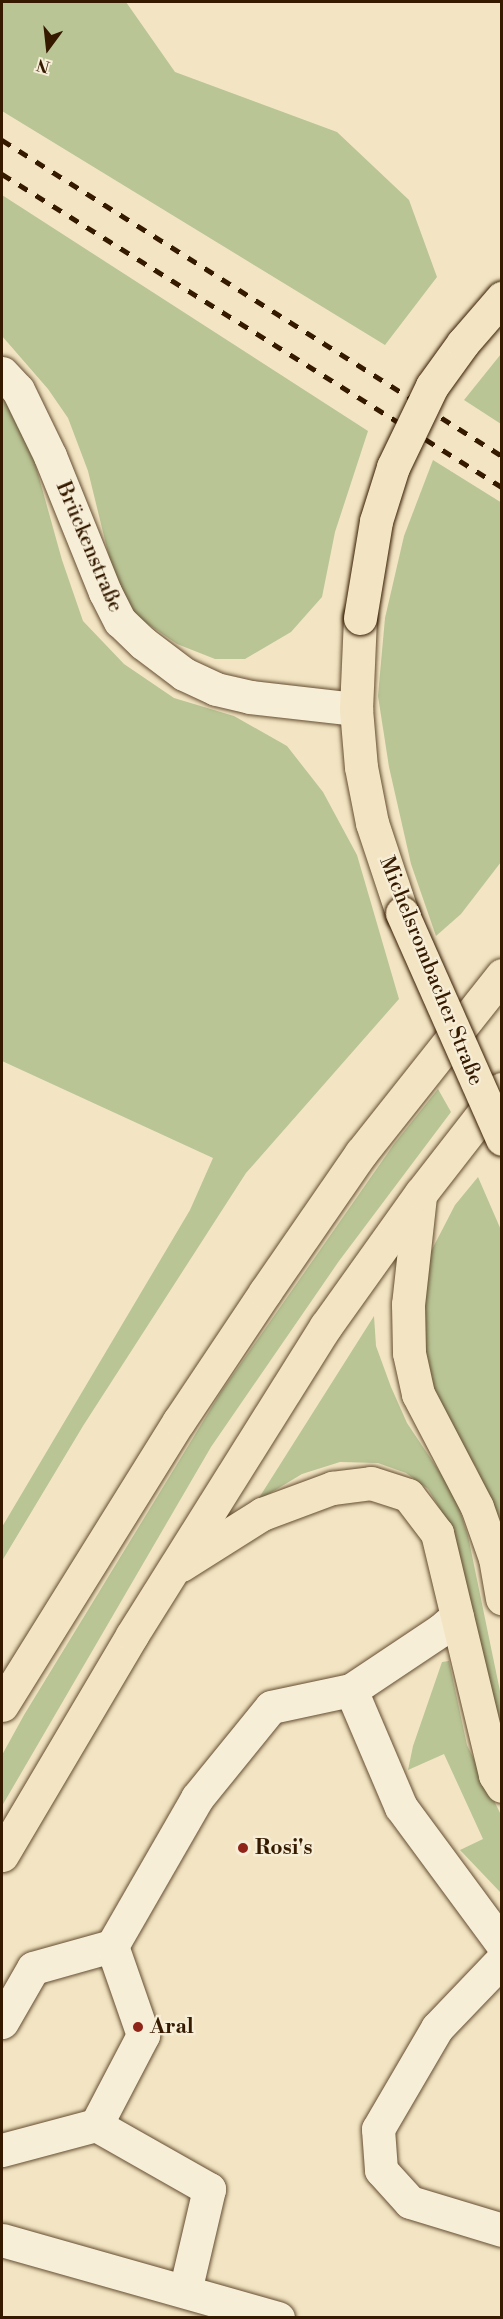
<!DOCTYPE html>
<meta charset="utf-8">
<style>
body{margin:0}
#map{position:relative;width:503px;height:2319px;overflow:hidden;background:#f3e5c3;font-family:"Libre Bodoni",serif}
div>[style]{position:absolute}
.green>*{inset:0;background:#b9c595}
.roads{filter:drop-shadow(0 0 2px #644d31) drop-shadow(0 0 2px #644d31)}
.minor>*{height:33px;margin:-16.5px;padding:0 16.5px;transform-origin:16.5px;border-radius:16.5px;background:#f7eed8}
.major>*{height:33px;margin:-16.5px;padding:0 16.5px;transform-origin:16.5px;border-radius:16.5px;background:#f3e5c3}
.highway>*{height:33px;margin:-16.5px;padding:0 16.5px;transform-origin:16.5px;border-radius:16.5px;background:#f3e5c3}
.rail>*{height:4.5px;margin-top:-2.25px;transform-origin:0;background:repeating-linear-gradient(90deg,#351a00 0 10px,transparent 0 20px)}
.bridges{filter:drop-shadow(0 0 2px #351a00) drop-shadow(0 0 2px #351a00)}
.major-bridge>*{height:33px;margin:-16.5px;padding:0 16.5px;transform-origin:16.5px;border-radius:16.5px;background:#f3e5c3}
.dots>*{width:16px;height:16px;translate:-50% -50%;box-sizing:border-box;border:3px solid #f7eed8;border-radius:50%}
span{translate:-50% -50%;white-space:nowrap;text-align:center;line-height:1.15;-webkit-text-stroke:4.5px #f7eed8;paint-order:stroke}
.street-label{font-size:21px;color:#351a00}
.poi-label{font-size:21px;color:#351a00;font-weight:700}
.left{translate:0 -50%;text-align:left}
.frame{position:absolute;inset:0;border:3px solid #351a00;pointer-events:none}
.north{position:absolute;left:18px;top:18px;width:60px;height:60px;-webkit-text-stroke:4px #f7eed8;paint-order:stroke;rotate:195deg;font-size:16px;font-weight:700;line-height:24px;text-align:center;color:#351a00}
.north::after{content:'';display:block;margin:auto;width:21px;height:27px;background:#351a00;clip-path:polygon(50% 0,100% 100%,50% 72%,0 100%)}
</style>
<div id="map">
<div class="green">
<i style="clip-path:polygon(2px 2px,126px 2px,175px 72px,337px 132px,409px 200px,437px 277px,385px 345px,2px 111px)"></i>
<i style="clip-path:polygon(2px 195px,368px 431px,335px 532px,322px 597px,291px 632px,245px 659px,215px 659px,177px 644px,132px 613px,115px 581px,88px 471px,68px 418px,48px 389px,2px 336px)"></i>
<i style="clip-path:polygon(501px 354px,501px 424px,464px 400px)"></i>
<i style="clip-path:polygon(2px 397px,13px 413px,33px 456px,62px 560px,83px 621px,124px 664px,174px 698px,234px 716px,287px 746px,323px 792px,357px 855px,399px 999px,246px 1173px,83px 1426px,2px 1561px,2px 1527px,190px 1210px,213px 1158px,2px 1061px)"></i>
<i style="clip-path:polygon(433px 460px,502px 503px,501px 862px,461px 914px,436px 936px,411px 864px,389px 767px,378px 696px,385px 618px,404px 536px)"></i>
<i style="clip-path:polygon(438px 1089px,451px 1112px,339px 1261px,211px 1447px,2px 1806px,2px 1755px,24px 1715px,221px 1392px,394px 1144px)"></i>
<i style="clip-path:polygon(478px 1177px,501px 1230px,501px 1547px,494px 1510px,476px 1467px,438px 1414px,414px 1305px,425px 1263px,455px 1205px)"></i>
<i style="clip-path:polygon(374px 1316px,376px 1346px,391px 1387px,407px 1423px,455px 1495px,468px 1536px,501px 1696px,501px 1756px,448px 1522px,428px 1489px,406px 1473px,378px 1463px,340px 1462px,302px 1474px,257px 1501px)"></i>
<i style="clip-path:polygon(449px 1661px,467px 1745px,501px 1815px,501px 1893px,460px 1850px,483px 1839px,444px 1754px,408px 1770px,413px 1746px,442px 1662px)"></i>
</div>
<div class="roads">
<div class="minor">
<i style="left:2px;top:373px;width:23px;rotate:47deg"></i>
<i style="left:18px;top:390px;width:73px;rotate:64.1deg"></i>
<i style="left:50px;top:456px;width:147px;rotate:68deg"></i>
<i style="left:105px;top:592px;width:33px;rotate:63deg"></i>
<i style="left:120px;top:621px;width:32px;rotate:44deg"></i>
<i style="left:143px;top:643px;width:51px;rotate:37.1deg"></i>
<i style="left:184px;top:674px;width:35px;rotate:25deg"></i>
<i style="left:216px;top:689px;width:35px;rotate:13deg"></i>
<i style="left:250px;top:697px;width:107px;rotate:6.5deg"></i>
<i style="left:351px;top:1690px;width:127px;rotate:66.9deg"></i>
<i style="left:401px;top:1807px;width:170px;rotate:53.6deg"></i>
<i style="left:502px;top:1960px;width:94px;rotate:133.7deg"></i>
<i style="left:437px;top:2028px;width:117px;rotate:120.3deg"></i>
<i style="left:378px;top:2129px;width:41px;rotate:85.8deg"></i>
<i style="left:381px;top:2170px;width:43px;rotate:47.8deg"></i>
<i style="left:410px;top:2202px;width:96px;rotate:16.9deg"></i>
<i style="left:2px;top:2022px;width:62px;rotate:-60.1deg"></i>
<i style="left:33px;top:1968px;width:82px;rotate:-15.6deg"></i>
<i style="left:96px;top:2125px;width:130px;rotate:29.5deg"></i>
<i style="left:209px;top:2189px;width:105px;rotate:103.2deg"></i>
<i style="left:2px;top:2150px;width:97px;rotate:-14.9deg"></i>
<i style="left:96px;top:2125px;width:102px;rotate:-62.4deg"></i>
<i style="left:143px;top:2035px;width:94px;rotate:-109.2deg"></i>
<i style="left:112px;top:1946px;width:171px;rotate:-60.1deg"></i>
<i style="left:197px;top:1798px;width:117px;rotate:-50.9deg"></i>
<i style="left:271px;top:1707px;width:82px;rotate:-12deg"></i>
<i style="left:351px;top:1690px;width:108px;rotate:-33.7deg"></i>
<i style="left:441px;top:1630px;width:21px;rotate:-41deg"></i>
<i style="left:2px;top:2240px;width:287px;rotate:15.8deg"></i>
</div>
<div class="major">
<i style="left:360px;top:618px;width:91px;rotate:92.5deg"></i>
<i style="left:356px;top:709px;width:58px;rotate:85.1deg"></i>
<i style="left:361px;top:767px;width:57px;rotate:78.9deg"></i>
<i style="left:372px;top:823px;width:95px;rotate:71.6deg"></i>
</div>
<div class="highway">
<i style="left:420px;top:1196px;width:109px;rotate:96.3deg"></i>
<i style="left:408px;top:1304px;width:49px;rotate:88.8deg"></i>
<i style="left:409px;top:1353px;width:42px;rotate:77.6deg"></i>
<i style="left:418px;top:1394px;width:127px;rotate:62.4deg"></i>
<i style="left:477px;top:1507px;width:54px;rotate:70.6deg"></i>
<i style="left:495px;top:1558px;width:41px;rotate:80.1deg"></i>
<i style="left:181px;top:1565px;width:96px;rotate:-32.2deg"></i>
<i style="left:262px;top:1514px;width:75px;rotate:-20.4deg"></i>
<i style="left:332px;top:1488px;width:39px;rotate:-7deg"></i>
<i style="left:371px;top:1483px;width:39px;rotate:18deg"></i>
<i style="left:408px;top:1495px;width:48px;rotate:52.7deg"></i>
<i style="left:437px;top:1533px;width:249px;rotate:76.5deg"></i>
<i style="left:495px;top:1775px;width:13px;rotate:58deg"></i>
<i style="left:2px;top:1705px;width:335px;rotate:-58.1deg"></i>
<i style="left:179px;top:1421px;width:155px;rotate:-56.3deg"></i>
<i style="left:265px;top:1292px;width:169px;rotate:-55.4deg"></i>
<i style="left:361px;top:1153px;width:227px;rotate:-51.6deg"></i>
<i style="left:2px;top:1855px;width:256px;rotate:-59.4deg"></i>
<i style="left:132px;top:1635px;width:365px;rotate:-57.9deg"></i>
<i style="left:326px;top:1326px;width:163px;rotate:-54.5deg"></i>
<i style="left:421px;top:1193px;width:132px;rotate:-52.1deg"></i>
</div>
</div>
<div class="rail">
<i style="left:2px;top:140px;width:591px;rotate:32.29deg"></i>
<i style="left:2px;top:174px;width:590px;rotate:32.05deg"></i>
</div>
<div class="bridges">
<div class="major-bridge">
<i style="left:360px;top:618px;width:98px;rotate:-80.6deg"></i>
<i style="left:376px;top:521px;width:57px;rotate:-72.5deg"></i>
<i style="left:393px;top:467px;width:90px;rotate:-64.3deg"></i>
<i style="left:432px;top:386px;width:53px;rotate:-54.2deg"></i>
<i style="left:463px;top:343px;width:60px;rotate:-49.1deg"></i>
<i style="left:402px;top:913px;width:247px;rotate:66.1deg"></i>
</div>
</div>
<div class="dots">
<i style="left:243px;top:1848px;background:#8f2418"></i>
<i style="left:138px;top:2027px;background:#8f2418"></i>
</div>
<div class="street-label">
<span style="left:89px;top:547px;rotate:67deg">Brückenstraße</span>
<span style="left:431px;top:971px;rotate:68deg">Michelsrombacher Straße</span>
</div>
<div class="poi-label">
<span class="left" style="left:255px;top:1848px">Rosi's</span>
<span class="left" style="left:150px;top:2027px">Aral</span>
</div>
<div class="frame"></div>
<div class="north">N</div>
</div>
